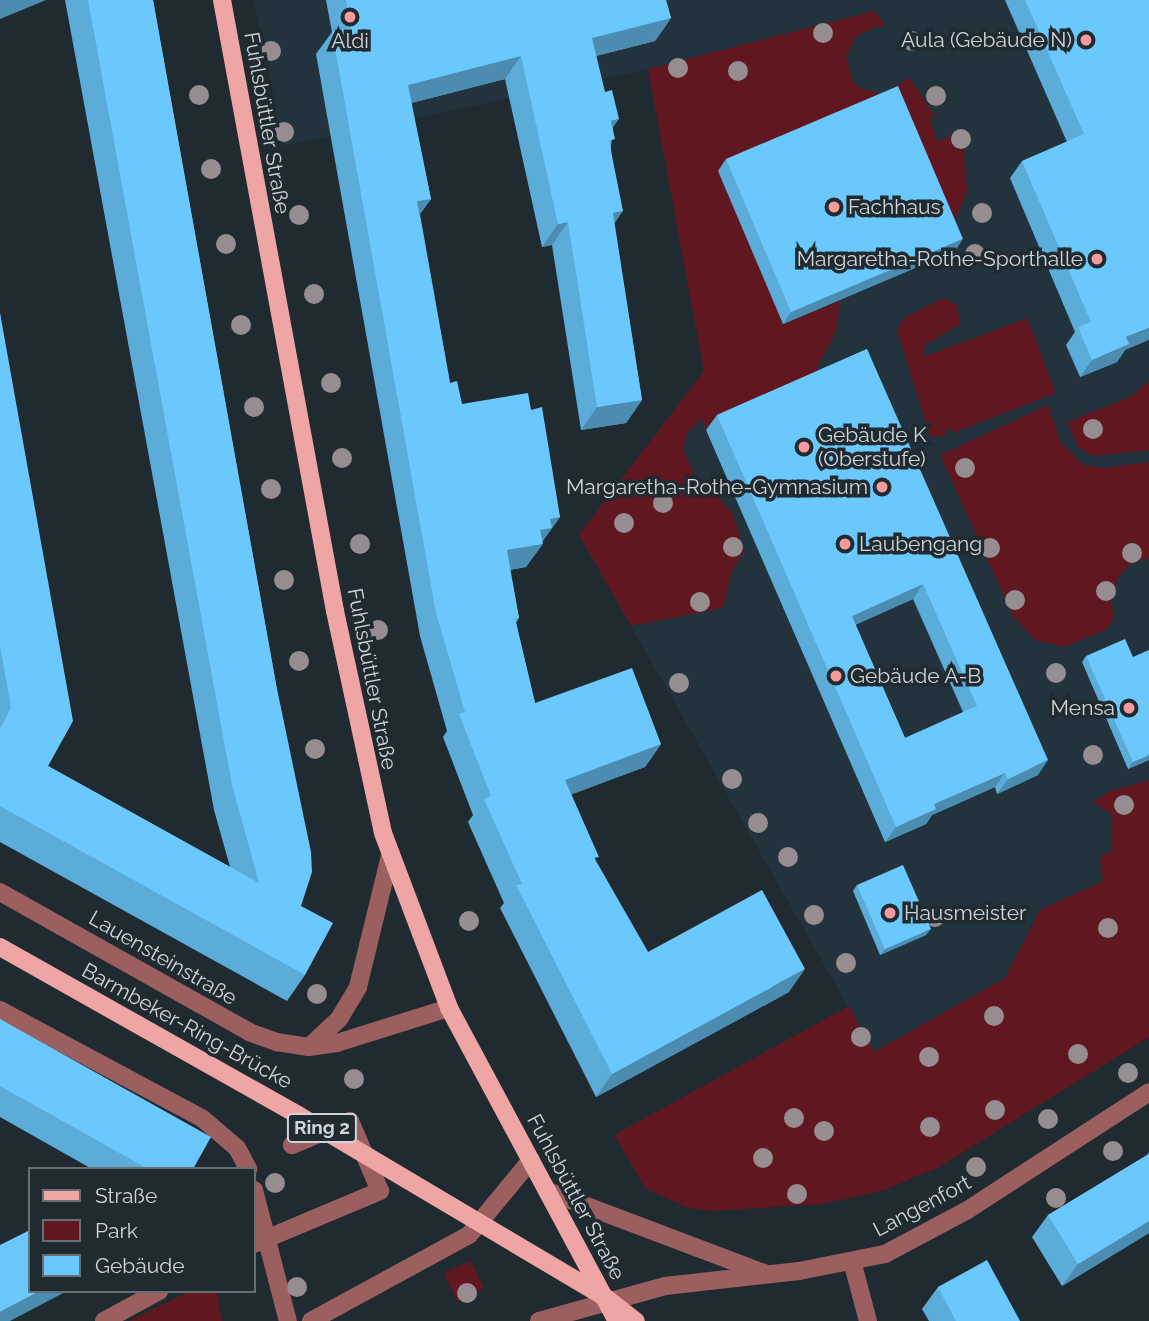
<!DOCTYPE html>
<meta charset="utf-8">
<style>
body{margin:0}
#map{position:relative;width:1149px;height:1321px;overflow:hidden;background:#202b31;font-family:Raleway,sans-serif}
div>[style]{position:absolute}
.built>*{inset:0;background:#23333e}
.green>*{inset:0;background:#611720}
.minor>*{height:18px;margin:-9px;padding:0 9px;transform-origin:9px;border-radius:9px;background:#9b5f60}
.major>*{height:18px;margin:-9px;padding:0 9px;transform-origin:9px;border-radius:9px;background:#f0a5a5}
.major-bridge>*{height:18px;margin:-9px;padding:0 9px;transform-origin:9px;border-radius:9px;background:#f0a5a5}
.trees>*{width:20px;height:20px;margin:-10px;border-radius:50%;background:#968d90}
.wall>*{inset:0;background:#5cacd9}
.shaded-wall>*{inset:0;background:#4b8cb0}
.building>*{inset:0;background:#6bc8fc}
.dots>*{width:19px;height:19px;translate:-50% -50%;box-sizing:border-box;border:4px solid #202b31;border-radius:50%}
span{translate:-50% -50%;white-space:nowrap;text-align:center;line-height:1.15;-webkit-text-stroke:7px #202b31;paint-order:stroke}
.shield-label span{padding:2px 5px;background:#202b31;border:2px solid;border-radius:5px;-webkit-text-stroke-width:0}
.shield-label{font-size:19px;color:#ced4d9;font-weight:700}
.poi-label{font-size:21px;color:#ced4d9}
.right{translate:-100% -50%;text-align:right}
.left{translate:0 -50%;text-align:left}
.street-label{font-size:21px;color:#ced4d9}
.legend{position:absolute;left:28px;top:1167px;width:228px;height:126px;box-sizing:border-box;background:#202b31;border:2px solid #666f74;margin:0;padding:9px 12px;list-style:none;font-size:21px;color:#ced4d9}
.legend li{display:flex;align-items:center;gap:14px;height:35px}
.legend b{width:35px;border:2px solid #666f74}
</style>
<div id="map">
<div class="built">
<i style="clip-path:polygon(254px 0,1149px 0,1149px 828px,1100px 857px,1103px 881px,1040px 910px,1005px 978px,874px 1052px,579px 535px,704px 371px,648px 69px,283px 146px)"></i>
</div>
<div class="green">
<i style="clip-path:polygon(874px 11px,887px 27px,877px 26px,856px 36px,846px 57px,852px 80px,860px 88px,883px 94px,909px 78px,935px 116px,929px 120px,938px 141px,951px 136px,964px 151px,967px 192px,951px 229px,783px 324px,840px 301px,836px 332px,818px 365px,817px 381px,706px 430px,702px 418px,687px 433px,683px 449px,694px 474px,733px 513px,744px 551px,731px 573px,723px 608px,631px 626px,579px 535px,704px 371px,648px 69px)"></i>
<i style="clip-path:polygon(943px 298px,957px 305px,960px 324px,925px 345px,923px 357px,1027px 318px,1056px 393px,953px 433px,949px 427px,943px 437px,930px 436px,897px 330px,904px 318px)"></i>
<i style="clip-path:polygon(1149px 381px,1149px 450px,1093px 456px,1078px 447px,1067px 422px,1130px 397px)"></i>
<i style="clip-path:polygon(1048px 405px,1061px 443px,1084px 465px,1103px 468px,1149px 462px,1149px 558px,1132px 563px,1118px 577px,1111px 602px,1114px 619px,1105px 630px,1064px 647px,1035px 640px,1013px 616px,940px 455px)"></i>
<i style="clip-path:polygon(1149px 780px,1149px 1037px,939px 1167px,881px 1191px,822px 1204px,712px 1211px,689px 1208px,646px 1189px,614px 1135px,849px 1006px,874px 1052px,1005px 978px,1040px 910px,1103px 881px,1100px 857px,1111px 851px,1111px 814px,1093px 802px,1108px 792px)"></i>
<i style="clip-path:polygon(470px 1261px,484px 1288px,457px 1301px,444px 1273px)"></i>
<i style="clip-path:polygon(190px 1291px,216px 1291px,222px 1321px,129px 1321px)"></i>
</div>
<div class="minor">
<i style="left:0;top:892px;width:286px;rotate:29.3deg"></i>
<i style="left:249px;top:1032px;width:30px;rotate:20deg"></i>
<i style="left:277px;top:1042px;width:32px;rotate:9deg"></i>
<i style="left:309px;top:1047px;width:28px;rotate:-8deg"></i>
<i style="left:337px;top:1043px;width:117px;rotate:-17.4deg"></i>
<i style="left:0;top:1010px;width:230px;rotate:28.2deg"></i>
<i style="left:203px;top:1119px;width:45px;rotate:40.5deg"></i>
<i style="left:237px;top:1148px;width:24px;rotate:62deg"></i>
<i style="left:309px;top:1047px;width:41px;rotate:-43deg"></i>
<i style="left:339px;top:1019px;width:37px;rotate:-59deg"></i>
<i style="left:358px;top:987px;width:135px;rotate:-76.3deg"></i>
<i style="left:254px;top:1190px;width:135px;rotate:75.5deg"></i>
<i style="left:547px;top:1191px;width:232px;rotate:20.7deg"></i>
<i style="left:254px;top:1244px;width:137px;rotate:-22.8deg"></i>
<i style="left:380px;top:1191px;width:76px;rotate:-113.2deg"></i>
<i style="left:350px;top:1121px;width:63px;rotate:157.5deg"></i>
<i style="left:852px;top:1261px;width:62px;rotate:75.1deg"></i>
<i style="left:104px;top:1321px;width:63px;rotate:-28.6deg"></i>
<i style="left:311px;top:1321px;width:180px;rotate:-28.6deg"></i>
<i style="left:469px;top:1235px;width:97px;rotate:-50.4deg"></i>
<i style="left:539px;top:1321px;width:131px;rotate:-15.5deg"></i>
<i style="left:665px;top:1286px;width:135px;rotate:-6.4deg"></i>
<i style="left:799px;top:1271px;width:88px;rotate:-11.2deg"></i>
<i style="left:885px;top:1254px;width:92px;rotate:-28deg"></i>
<i style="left:966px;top:1211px;width:218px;rotate:-33deg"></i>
</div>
<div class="major">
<i style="left:222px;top:0;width:621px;rotate:79.52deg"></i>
<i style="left:335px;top:611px;width:227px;rotate:77.8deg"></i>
<i style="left:383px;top:833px;width:187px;rotate:69.3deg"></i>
<i style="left:449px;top:1008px;width:355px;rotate:61.8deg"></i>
</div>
<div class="major-bridge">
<i style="left:0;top:947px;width:342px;rotate:29.4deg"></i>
<i style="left:298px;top:1115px;width:357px;rotate:30.7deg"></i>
<i style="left:605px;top:1297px;width:39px;rotate:38deg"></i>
</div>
<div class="trees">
<i style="left:823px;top:33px"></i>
<i style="left:912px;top:41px"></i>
<i style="left:271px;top:51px"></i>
<i style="left:678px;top:68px"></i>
<i style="left:738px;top:71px"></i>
<i style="left:199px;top:95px"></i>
<i style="left:936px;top:96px"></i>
<i style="left:284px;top:132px"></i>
<i style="left:961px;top:139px"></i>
<i style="left:211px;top:169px"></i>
<i style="left:982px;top:213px"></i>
<i style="left:299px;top:215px"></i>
<i style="left:226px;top:244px"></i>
<i style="left:975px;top:254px"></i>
<i style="left:314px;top:294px"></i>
<i style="left:241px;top:325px"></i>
<i style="left:331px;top:383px"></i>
<i style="left:254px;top:407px"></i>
<i style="left:1093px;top:429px"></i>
<i style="left:342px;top:458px"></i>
<i style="left:965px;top:468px"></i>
<i style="left:271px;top:489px"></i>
<i style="left:663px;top:503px"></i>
<i style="left:624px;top:523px"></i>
<i style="left:360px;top:544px"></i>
<i style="left:733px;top:547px"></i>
<i style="left:990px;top:548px"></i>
<i style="left:1132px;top:553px"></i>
<i style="left:284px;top:580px"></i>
<i style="left:1106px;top:591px"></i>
<i style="left:1015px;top:600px"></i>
<i style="left:700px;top:602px"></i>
<i style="left:378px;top:630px"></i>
<i style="left:299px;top:661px"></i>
<i style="left:1056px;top:673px"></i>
<i style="left:679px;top:683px"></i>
<i style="left:315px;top:749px"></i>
<i style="left:1093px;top:755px"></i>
<i style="left:732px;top:779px"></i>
<i style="left:1124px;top:805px"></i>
<i style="left:758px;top:823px"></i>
<i style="left:788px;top:857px"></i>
<i style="left:814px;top:915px"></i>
<i style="left:935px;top:917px"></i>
<i style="left:469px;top:921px"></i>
<i style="left:1108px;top:928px"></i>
<i style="left:846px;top:963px"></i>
<i style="left:317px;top:994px"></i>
<i style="left:994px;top:1016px"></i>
<i style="left:861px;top:1037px"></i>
<i style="left:1078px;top:1054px"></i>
<i style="left:929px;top:1057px"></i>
<i style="left:1128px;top:1073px"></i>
<i style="left:354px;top:1079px"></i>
<i style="left:995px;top:1110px"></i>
<i style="left:794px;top:1118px"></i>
<i style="left:1048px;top:1119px"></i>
<i style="left:930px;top:1127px"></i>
<i style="left:824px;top:1131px"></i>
<i style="left:1113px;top:1151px"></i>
<i style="left:763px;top:1158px"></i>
<i style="left:976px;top:1167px"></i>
<i style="left:275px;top:1183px"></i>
<i style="left:797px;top:1194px"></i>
<i style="left:1056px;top:1198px"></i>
<i style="left:297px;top:1287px"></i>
<i style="left:467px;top:1293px"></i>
</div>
<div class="wall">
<i style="clip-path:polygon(65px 0,153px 0,276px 684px,301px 906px,305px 975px,287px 1001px,0 842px,0 313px,48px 766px,230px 867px,214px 810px)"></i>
<i style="clip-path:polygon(326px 0,666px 0,671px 18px,655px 41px,596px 56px,613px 128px,611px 146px,614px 223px,642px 400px,626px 423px,581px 430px,552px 245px,542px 247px,505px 79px,411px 103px,431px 199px,420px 214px,450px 383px,462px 404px,531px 410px,560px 517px,542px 542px,526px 567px,510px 570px,519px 618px,516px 623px,535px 703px,661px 744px,645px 767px,571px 794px,596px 861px,648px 952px,789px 992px,596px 1097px,500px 908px,504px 903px,468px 822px,473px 815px,443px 737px,447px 731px,420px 636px,316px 54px,332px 32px)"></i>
<i style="clip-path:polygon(1005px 0,1149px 0,1125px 350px,1117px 362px,1080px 377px,1066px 345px,1075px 332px,1010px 178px,1022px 161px,1067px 142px)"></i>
<i style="clip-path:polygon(726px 159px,955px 251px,783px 324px,718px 171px)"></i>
<i style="clip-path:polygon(evenodd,867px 349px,1038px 775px,997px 794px,995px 787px,932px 815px,926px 824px,885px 842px,706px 430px,717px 415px,867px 349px,913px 599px,963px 712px,905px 738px,855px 625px,913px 599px)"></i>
<i style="clip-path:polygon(1086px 656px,1149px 760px,1128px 769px,1082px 662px)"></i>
<i style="clip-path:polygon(857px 885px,926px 935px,880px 955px,853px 891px)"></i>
<i style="clip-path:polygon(0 1019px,193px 1169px,92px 1169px,0 1117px)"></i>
<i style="clip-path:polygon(1149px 1152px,1149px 1233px,1062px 1286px,1032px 1237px,1048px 1215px,1147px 1155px)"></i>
<i style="clip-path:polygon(938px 1287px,1020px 1321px,929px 1321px,922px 1309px)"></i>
</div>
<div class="shaded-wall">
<i style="clip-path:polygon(0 0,46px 0,0 19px)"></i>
<i style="clip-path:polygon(671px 18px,655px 41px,576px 61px,592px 38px)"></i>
<i style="clip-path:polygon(521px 56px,505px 79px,392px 108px,408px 85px)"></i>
<i style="clip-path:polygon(619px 119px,603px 142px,611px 121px)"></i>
<i style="clip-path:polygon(431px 199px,414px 222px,417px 201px)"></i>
<i style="clip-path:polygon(623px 211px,607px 234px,613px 213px)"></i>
<i style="clip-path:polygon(568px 222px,552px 245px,542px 247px,558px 224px)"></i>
<i style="clip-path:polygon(963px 239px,955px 251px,783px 324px,791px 312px)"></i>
<i style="clip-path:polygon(1149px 328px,1149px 340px,1125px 350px,1117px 362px,1080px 377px,1092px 360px,1126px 337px)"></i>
<i style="clip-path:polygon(642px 400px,626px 423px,581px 430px,597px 407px)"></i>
<i style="clip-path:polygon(560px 517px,540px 545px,543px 544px,526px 567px,491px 573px,507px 550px,540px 530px,550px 519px)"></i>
<i style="clip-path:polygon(923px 584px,913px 599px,841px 631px,852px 616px)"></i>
<i style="clip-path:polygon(661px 744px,645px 767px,549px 803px,565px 780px)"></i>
<i style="clip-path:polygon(1149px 755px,1149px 760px,1128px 769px,1133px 762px)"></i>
<i style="clip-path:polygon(1048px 760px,1038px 775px,997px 794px,1008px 779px)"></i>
<i style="clip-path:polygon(1005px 773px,995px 787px,932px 815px,926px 824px,885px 842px,896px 827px,934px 804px)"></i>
<i style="clip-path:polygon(931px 929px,926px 935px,880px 955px,885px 949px)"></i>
<i style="clip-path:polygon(805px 969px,789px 992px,596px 1097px,612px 1074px)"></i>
<i style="clip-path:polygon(1149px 1221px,1149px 1233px,1062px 1286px,1078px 1264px)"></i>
<i style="clip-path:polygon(40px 1291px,67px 1291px,10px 1321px,0 1321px,0 1312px)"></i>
</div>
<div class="building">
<i style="clip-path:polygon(88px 0,153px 0,276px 684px,311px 852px,312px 872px,301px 906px,333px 923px,305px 975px,0 806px,0 729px,11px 708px,0 645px,0 313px,73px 721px,48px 766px,259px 883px,232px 785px)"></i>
<i style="clip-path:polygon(346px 0,666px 0,671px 18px,592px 38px,605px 92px,612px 90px,619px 119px,611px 121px,615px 139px,609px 141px,623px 211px,613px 213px,642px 400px,597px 407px,568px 222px,558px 224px,521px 56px,408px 85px,431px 199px,417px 201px,450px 383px,457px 381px,462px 404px,528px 393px,531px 410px,542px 407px,560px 517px,550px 519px,552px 528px,540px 530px,543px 544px,507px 550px,519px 618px,515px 618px,535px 703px,632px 668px,661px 744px,565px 780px,599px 857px,594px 858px,648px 952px,762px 890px,805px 969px,612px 1074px,516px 885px,522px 884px,484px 799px,491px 796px,459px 714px,465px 712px,436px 613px,332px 31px,351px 28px)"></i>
<i style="clip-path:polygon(1025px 0,1149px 0,1149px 328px,1126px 337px,1129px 344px,1092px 360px,1078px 327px,1091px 322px,1022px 161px,1084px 134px)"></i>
<i style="clip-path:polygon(898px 86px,963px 239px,791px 312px,726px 159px)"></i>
<i style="clip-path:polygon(evenodd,867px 349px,1048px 760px,1008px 779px,1005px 773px,934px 804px,936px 809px,896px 827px,717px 415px,867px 349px,923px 584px,977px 706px,905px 738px,852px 616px,923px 584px)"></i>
<i style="clip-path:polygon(1125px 639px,1133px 657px,1149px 650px,1149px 755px,1133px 762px,1086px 656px)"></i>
<i style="clip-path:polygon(903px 865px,931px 929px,885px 949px,857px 885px)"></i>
<i style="clip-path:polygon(0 1019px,211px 1137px,193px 1169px,148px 1169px,0 1086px)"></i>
<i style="clip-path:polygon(1149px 1154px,1149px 1221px,1078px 1264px,1048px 1215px)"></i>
<i style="clip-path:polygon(30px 1230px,30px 1291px,40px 1291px,0 1312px,0 1245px)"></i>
<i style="clip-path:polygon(987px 1260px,1020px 1321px,956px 1321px,938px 1287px)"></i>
</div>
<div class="dots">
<i style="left:350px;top:17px;background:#f59b9d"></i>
<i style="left:1086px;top:40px;background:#f59b9d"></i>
<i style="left:834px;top:207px;background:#f59b9d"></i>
<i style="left:1097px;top:259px;background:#f59b9d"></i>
<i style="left:804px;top:447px;background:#f59b9d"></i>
<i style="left:882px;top:487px;background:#f59b9d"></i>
<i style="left:845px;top:544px;background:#f59b9d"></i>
<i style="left:836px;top:676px;background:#f59b9d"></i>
<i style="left:1129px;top:708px;background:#f59b9d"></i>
<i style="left:890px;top:913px;background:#f59b9d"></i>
</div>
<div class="shield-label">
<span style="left:322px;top:1128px">Ring 2</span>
</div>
<div class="poi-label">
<span class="right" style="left:1072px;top:40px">Aula (Gebäude N)</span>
<span style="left:350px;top:41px">Aldi</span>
<span class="left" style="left:848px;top:207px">Fachhaus</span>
<span class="right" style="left:1083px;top:259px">Margaretha-Rothe-Sporthalle</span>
<span class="left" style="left:818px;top:447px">Gebäude K<br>(Oberstufe)</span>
<span class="right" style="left:868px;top:487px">Margaretha-Rothe-Gymnasium</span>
<span class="left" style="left:859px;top:544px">Laubengang</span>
<span class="left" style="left:850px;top:676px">Gebäude A-B</span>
<span class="right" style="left:1115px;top:708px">Mensa</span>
<span class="left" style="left:904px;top:913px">Hausmeister</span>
</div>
<div class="street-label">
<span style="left:267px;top:123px;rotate:80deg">Fuhlsbüttler Straße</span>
<span style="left:372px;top:679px;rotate:79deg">Fuhlsbüttler Straße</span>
<span style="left:163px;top:958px;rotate:30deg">Lauensteinstraße</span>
<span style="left:187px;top:1026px;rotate:29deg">Barmbeker-Ring-Brücke</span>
<span style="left:576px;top:1197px;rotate:62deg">Fuhlsbüttler Straße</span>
<span style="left:922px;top:1206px;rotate:-28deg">Langenfort</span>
</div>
<ul class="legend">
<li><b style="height:9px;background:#f0a5a5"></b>Straße</li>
<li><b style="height:19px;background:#611720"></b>Park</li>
<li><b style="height:19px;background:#6bc8fc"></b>Gebäude</li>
</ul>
</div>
